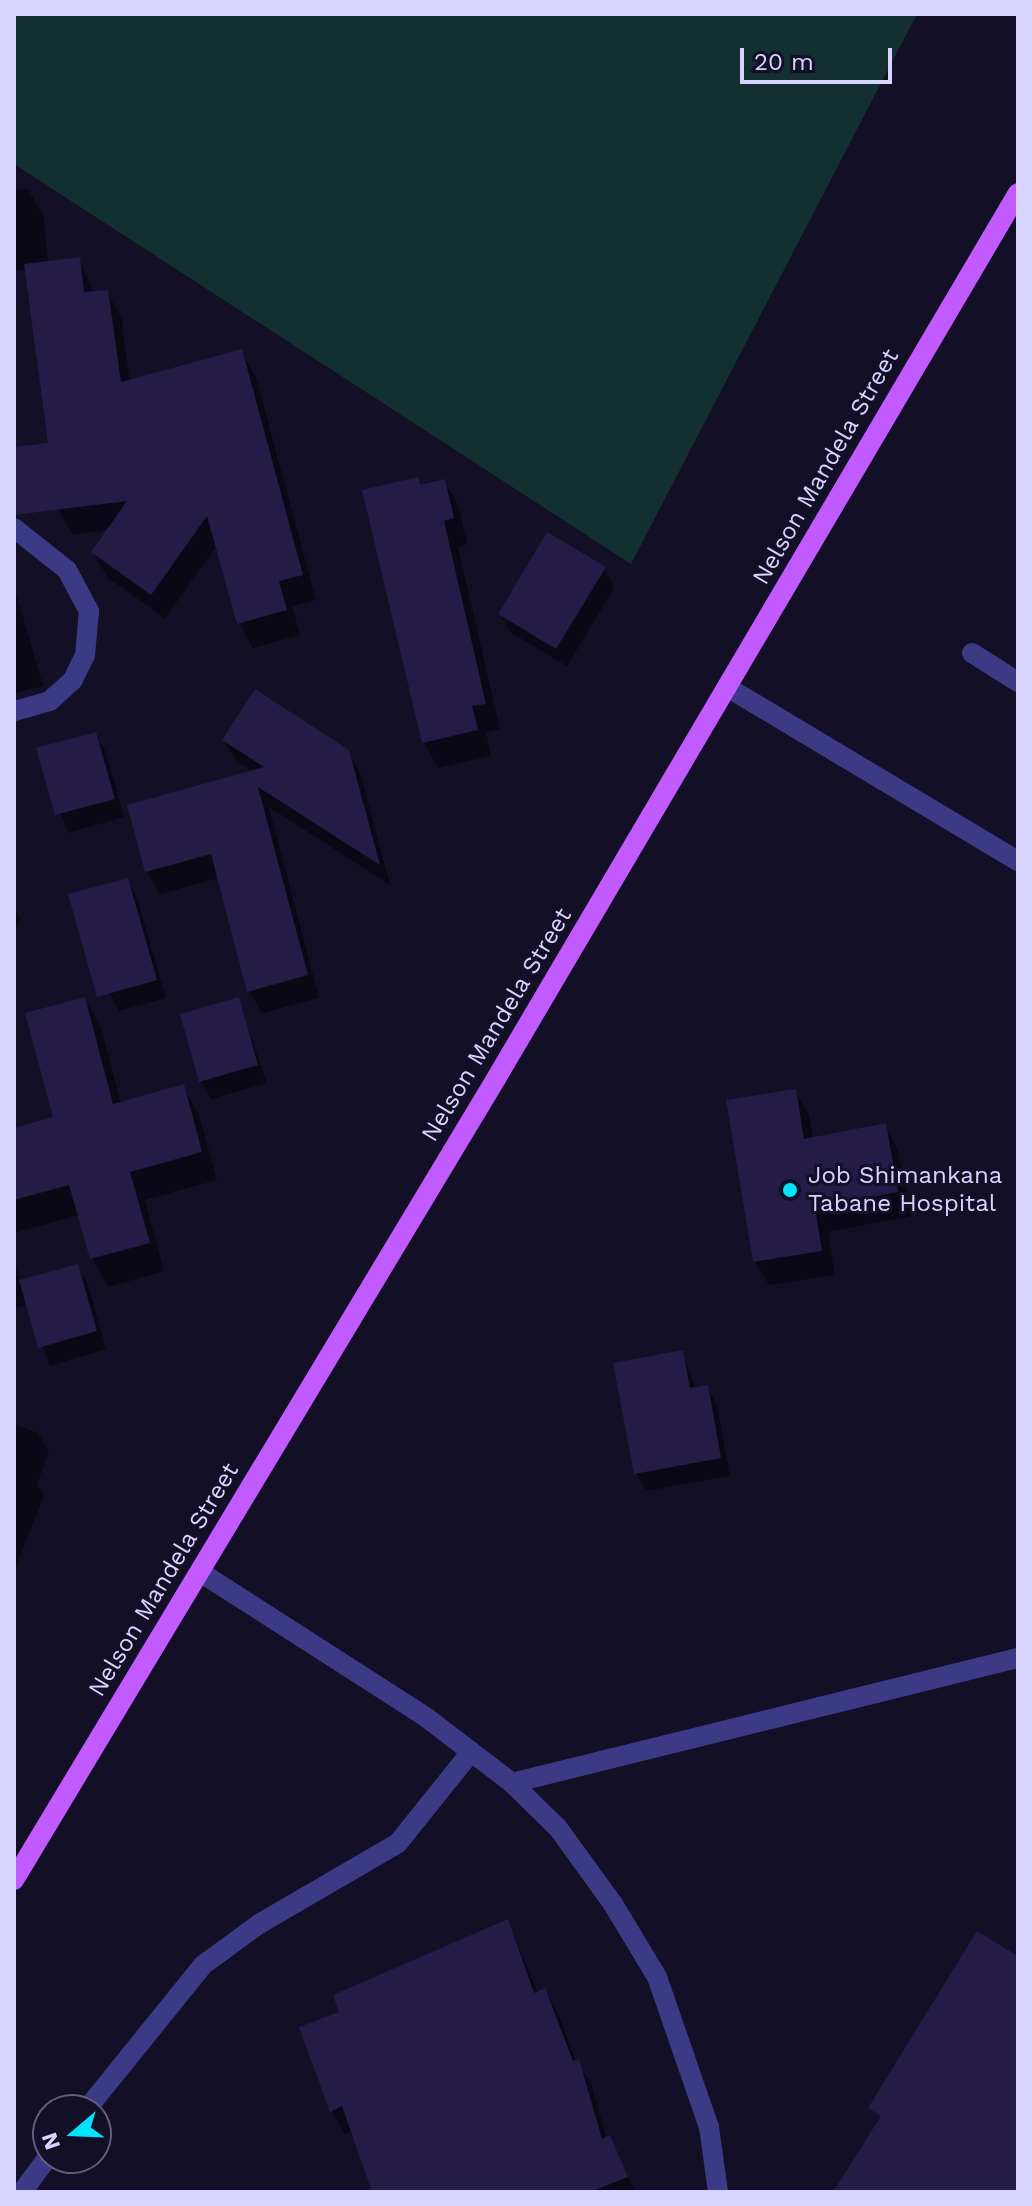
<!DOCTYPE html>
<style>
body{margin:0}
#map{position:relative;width:1032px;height:2206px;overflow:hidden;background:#130f26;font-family:"Work Sans",sans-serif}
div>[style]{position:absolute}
.green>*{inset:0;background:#12302f}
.shadow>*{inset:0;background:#0007}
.building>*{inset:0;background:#241b47}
.minor>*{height:20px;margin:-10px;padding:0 10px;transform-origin:10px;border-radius:10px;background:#3d3a85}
.major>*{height:20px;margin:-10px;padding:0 10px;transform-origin:10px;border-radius:10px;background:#c25bff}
.dots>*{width:22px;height:22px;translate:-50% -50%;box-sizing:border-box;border:4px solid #130f26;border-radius:50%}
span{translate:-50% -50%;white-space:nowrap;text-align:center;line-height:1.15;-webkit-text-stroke:6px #130f26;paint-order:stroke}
.street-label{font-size:24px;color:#d9d4ff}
.poi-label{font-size:24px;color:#d9d4ff}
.left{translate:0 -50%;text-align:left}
.frame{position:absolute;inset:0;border:16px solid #d9d4ff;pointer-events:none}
.north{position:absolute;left:32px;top:2094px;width:80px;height:80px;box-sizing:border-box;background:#130f26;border:2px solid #625e7d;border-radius:50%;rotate:251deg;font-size:22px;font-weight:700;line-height:32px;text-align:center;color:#d9d4ff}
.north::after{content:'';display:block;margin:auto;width:28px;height:36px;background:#00e5ff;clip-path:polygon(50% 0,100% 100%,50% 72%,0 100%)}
.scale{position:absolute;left:740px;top:48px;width:152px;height:36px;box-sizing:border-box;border:4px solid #d9d4ff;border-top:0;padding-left:10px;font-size:24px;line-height:28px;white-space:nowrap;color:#d9d4ff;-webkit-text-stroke:6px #130f26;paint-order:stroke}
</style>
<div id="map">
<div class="green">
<i style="clip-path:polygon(14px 14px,917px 14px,631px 564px,14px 164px)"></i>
</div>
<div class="shadow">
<i style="clip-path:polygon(28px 189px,44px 217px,48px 263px,79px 259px,94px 293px,107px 292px,121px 317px,130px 382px,241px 352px,256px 377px,316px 600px,292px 606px,300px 635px,253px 648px,239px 623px,217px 546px,165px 618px,108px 578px,93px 553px,109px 530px,73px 535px,59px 511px,26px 270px,14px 271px,14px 190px)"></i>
<i style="clip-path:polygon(417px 479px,422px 487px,444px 481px,459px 507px,467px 544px,458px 547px,500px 729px,486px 732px,491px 756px,438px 768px,424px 743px)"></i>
<i style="clip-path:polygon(604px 569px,615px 587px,567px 666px,510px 632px,500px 614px)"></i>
<i style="clip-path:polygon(14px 586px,43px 686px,14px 693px)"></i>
<i style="clip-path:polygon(95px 734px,106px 752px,124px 817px,68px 833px,38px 750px)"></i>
<i style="clip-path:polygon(224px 740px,348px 751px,361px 775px,390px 885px,269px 807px,319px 998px,262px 1013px,249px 991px,219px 878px,160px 894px,147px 872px,129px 807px,253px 772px,237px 762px)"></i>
<i style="clip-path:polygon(127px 880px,137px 898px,166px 998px,119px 1011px,109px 993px)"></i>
<i style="clip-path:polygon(14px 908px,21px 919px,14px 930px)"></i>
<i style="clip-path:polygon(85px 999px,101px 1027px,121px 1104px,183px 1087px,199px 1115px,217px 1180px,145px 1200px,164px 1271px,108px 1287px,92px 1258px,79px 1215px,14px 1233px,14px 1130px,55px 1118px)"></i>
<i style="clip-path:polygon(238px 1000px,267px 1083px,211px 1099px,201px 1081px)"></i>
<i style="clip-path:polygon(795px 1091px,809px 1115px,813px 1139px,885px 1126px,898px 1150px,911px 1216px,828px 1232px,835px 1275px,769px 1285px,755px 1262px)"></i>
<i style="clip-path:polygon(14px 1258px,20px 1282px,77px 1266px,88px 1284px,106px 1349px,50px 1366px,28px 1305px,14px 1308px)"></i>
<i style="clip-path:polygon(682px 1352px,696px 1389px,707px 1387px,717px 1405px,730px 1476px,646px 1491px,636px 1473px)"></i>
<i style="clip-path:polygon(14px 1424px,38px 1433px,49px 1452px,37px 1484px,44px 1496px,16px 1567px)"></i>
<i style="clip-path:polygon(508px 1921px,538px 1993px,545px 1990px,558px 2013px,576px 2062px,591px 2084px,607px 2139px,636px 2192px,374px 2192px,352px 2130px,345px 2134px,332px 2111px,302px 2028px,341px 2013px)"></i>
</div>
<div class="building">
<i style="clip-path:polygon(80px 257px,84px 292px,108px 290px,121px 382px,242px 349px,303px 575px,279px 581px,287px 610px,237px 624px,207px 516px,151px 595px,91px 552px,127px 501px,14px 515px,14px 447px,48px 443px,24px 264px)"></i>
<i style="clip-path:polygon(418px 477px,420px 485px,445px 479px,454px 518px,444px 521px,486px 704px,472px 706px,478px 730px,422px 743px,362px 490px)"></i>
<i style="clip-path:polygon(547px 532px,606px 567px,556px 649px,498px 614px)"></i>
<i style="clip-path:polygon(255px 689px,349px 750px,380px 865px,258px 787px,308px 975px,247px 992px,211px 854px,145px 872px,127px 805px,264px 767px,222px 740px)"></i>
<i style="clip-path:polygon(96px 732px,115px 799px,55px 815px,36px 748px)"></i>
<i style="clip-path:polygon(128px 878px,157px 980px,97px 997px,68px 894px)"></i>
<i style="clip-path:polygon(85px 997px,113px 1104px,184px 1084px,202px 1152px,130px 1172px,150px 1243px,90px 1259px,69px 1185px,14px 1200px,14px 1128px,53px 1117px,25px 1013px)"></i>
<i style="clip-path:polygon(239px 997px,258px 1065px,199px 1082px,180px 1014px)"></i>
<i style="clip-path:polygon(796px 1089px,804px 1139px,886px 1123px,898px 1192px,815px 1208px,822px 1251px,753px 1262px,726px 1100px)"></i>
<i style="clip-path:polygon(78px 1264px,97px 1331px,38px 1348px,19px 1280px)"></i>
<i style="clip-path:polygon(683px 1350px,690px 1388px,708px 1385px,721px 1458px,634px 1474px,613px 1363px)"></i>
<i style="clip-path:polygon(508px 1919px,534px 1993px,545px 1988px,573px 2061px,579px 2059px,602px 2139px,610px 2135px,628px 2177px,590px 2192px,372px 2192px,342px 2106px,330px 2112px,299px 2027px,339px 2012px,333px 1995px)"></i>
<i style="clip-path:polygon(977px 1931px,1018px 1956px,1018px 2192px,833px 2192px,881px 2116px,868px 2108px)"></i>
</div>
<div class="minor">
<i style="left:14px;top:528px;width:68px;rotate:38.4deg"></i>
<i style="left:67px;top:570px;width:47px;rotate:61.8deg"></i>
<i style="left:89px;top:611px;width:44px;rotate:95.2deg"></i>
<i style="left:85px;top:655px;width:28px;rotate:116deg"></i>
<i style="left:73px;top:680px;width:31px;rotate:138deg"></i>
<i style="left:50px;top:701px;width:37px;rotate:164deg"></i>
<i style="left:972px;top:653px;width:54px;rotate:32.2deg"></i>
<i style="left:727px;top:687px;width:339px;rotate:30.9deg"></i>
<i style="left:200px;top:1572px;width:270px;rotate:32.7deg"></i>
<i style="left:427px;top:1718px;width:107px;rotate:37.4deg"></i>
<i style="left:512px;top:1783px;width:64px;rotate:44.4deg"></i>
<i style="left:558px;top:1828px;width:94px;rotate:54.1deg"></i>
<i style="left:613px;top:1904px;width:85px;rotate:58.9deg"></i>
<i style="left:657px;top:1977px;width:159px;rotate:70.9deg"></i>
<i style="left:709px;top:2127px;width:66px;rotate:82.1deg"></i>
<i style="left:512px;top:1783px;width:521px;rotate:-13.88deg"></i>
<i style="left:86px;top:2110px;width:186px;rotate:-51.1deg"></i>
<i style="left:203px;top:1965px;width:69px;rotate:-36.2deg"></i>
<i style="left:259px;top:1924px;width:161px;rotate:-30.2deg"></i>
<i style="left:398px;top:1843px;width:117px;rotate:-51.3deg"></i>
<i style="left:22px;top:2192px;width:44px;rotate:-53.4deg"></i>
</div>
<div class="major">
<i style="left:14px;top:1880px;width:937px;rotate:-58.97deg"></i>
<i style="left:497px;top:1077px;width:1026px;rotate:-59.49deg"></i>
</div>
<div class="dots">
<i style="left:790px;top:1190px;background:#00e5ff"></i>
</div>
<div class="street-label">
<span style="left:826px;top:467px;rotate:-60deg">Nelson Mandela Street</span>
<span style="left:497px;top:1025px;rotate:-59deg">Nelson Mandela Street</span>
<span style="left:164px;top:1580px;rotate:-59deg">Nelson Mandela Street</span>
</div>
<div class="poi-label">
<span class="left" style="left:808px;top:1190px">Job Shimankana<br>Tabane Hospital</span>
</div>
<div class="frame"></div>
<div class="north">N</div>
<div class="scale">20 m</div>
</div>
